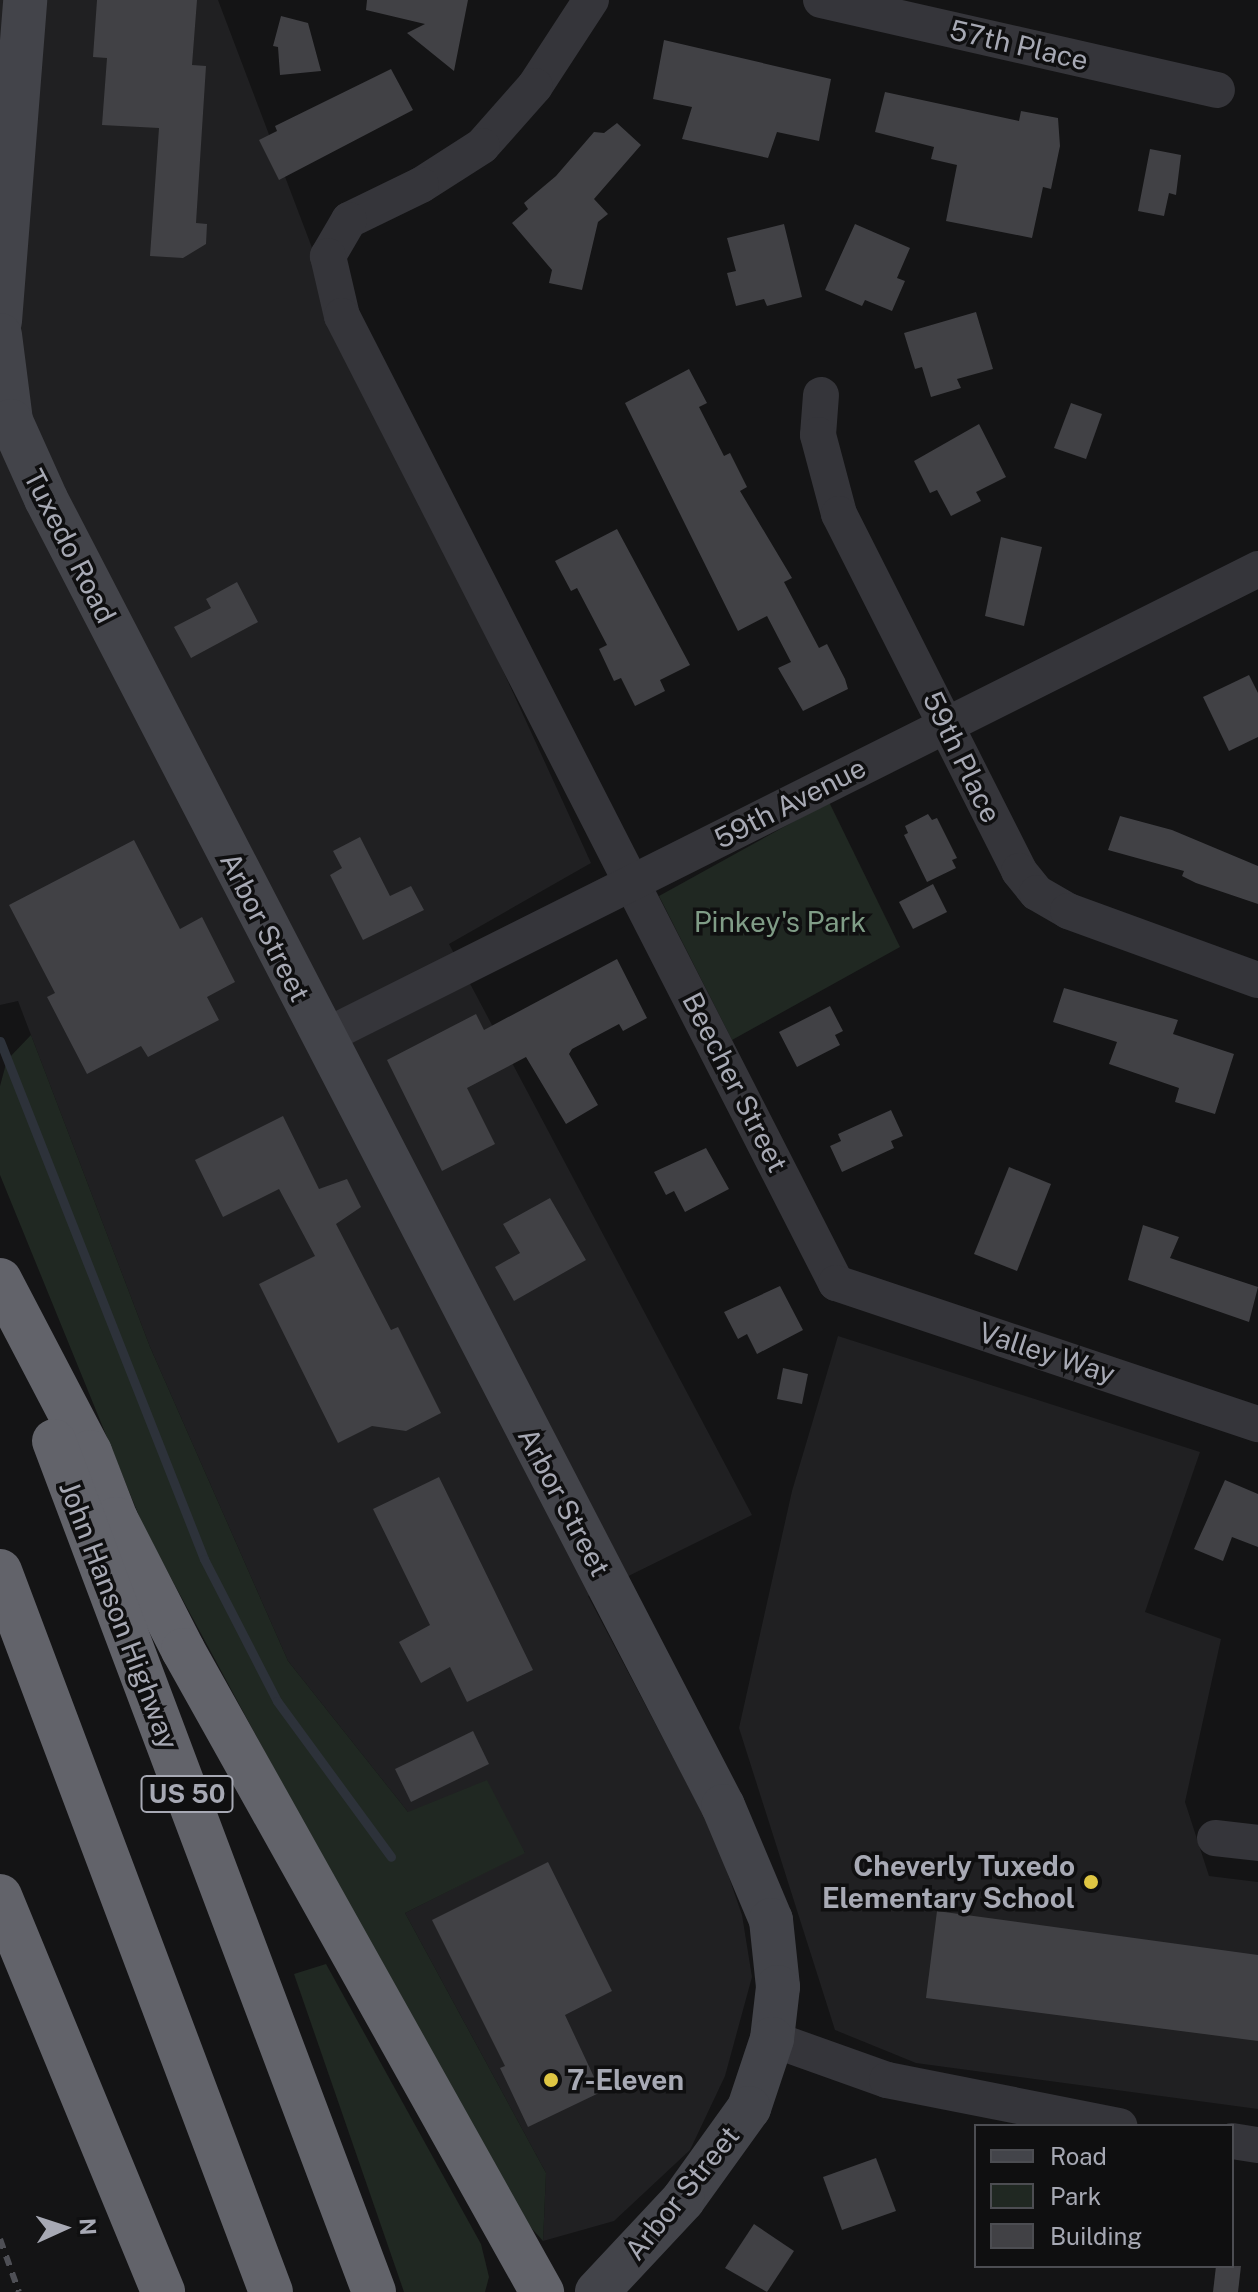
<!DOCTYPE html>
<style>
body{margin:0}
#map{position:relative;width:1258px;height:2292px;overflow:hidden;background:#141415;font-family:"Public Sans",sans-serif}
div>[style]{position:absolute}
.built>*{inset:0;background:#202022}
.green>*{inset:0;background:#202822}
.stream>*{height:9px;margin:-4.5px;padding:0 4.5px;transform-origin:4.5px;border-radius:4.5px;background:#2d323a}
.building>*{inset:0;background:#414145}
.street>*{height:36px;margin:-18px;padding:0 18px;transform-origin:18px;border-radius:18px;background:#35353a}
.secondary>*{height:44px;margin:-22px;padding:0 22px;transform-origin:22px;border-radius:22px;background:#43444a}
.highway>*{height:44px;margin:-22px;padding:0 22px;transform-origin:22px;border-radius:22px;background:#62636a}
.rail>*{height:6px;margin-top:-3px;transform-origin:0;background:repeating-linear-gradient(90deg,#4e4f55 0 10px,transparent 0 18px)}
.dots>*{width:22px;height:22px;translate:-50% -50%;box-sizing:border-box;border:4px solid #0f0f10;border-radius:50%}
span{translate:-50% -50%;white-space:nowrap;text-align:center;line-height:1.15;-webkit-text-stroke:7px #0f0f10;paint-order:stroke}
.shield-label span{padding:2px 6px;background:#0f0f10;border:2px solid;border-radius:6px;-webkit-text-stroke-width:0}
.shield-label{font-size:26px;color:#a7a9b4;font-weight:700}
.street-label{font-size:28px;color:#a7a9b4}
.park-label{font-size:28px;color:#809d87}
.poi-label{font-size:28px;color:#a7a9b4;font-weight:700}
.right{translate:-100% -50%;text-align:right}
.left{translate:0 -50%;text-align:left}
.legend{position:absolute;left:974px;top:2124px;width:260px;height:144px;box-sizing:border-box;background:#0f0f10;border:2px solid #4c4d52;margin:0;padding:10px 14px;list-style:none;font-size:24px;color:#a7a9b4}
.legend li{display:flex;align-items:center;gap:16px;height:40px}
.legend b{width:40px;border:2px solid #4c4d52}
.north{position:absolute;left:24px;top:2188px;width:80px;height:80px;-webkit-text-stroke:6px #0f0f10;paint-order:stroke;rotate:87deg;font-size:22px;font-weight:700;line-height:32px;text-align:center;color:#a7a9b4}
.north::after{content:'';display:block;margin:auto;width:28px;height:36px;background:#a7a9b4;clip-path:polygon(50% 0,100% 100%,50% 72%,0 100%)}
</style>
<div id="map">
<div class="built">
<i style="clip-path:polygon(0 0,218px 0,325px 282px,591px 863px,449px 944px,752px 1515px,588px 1596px,715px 1837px,742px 1915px,752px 1977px,725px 2076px,690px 2150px,614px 2221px,543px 2241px,546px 2173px,405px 1913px,525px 1852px,408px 1812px,288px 1661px,150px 1347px,18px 1001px,0 1005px)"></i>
<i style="clip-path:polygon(838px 1336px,1200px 1452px,1145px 1612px,1221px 1639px,1185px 1802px,1209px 1876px,1258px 1882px,1258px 2109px,916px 2063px,835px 2030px,739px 1728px,792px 1491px)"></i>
</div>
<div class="green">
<i style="clip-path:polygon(829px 802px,900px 947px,732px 1040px,659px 896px)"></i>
<i style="clip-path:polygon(31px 1035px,150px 1347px,288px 1661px,408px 1812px,487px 1780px,525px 1853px,405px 1913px,546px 2173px,543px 2241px,508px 2202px,144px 1528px,0 1175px,0 1086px,7px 1060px)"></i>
<i style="clip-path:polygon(326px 1964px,481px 2244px,489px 2277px,485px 2292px,404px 2292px,294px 1974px)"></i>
</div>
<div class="stream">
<i style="left:0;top:1041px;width:557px;rotate:68.5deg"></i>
<i style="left:204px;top:1559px;width:160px;rotate:62.8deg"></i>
<i style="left:277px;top:1701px;width:193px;rotate:53.8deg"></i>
</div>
<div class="building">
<i style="clip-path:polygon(97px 0,197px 0,192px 65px,206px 66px,196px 223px,207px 224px,206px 244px,183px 258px,150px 256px,159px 128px,102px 125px,107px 58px,93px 57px)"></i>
<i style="clip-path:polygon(367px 0,468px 0,454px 71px,407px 33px,425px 24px,366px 10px)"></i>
<i style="clip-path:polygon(281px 16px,308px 23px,321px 71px,280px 75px,278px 47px,273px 46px)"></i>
<i style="clip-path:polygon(664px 40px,831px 79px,819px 141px,777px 132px,768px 158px,682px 139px,692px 107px,653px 99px)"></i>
<i style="clip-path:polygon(391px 69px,413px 110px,279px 180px,259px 140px,277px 131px,275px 126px)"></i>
<i style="clip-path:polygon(885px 92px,1019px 121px,1021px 111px,1058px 118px,1060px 146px,1051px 189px,1043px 187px,1032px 238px,946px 221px,957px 165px,931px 159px,934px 147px,875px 132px)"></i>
<i style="clip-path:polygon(617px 123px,641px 145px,594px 199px,608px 214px,598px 222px,582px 290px,549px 283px,552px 270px,512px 223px,528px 209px,524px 203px,556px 176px,594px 132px,604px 133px)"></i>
<i style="clip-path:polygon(1150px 149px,1181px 155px,1176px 195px,1169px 193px,1164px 216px,1138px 211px)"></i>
<i style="clip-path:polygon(784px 224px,802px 297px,767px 306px,764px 299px,736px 306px,727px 273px,736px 271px,727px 238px)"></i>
<i style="clip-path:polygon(855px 224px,910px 248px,897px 278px,905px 281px,892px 311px,865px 300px,862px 306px,825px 290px)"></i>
<i style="clip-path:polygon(976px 312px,993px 369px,957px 379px,961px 388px,931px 397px,922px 367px,915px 369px,904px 333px)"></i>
<i style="clip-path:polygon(689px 369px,707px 403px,699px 407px,724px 456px,730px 453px,747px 487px,740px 491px,792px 578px,784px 582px,819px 648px,827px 644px,845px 679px,848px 689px,803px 711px,778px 668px,791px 662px,767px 616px,738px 631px,625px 403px)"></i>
<i style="clip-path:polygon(1071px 403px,1102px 414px,1086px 459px,1054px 448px)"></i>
<i style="clip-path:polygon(979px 424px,1006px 477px,976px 492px,981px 501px,951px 516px,937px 490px,930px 493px,914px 461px)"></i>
<i style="clip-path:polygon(617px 529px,690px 665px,660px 680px,665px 691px,635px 706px,621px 678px,614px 681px,599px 649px,607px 645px,577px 588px,571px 591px,555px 561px)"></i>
<i style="clip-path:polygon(1001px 537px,1042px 547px,1024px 626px,985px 616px)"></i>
<i style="clip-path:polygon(237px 582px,258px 622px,191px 658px,174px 627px,211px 608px,206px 599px)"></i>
<i style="clip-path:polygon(1249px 675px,1258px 693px,1258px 737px,1229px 751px,1203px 697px)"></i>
<i style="clip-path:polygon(928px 814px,932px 820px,937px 818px,957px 858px,952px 860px,956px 868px,927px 882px,904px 835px,908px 833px,905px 826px)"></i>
<i style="clip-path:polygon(1120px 816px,1172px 830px,1258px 866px,1258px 904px,1196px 883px,1182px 876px,1184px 871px,1108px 850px)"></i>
<i style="clip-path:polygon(360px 837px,390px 896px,411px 886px,424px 910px,363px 940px,330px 875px,342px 868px,333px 851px)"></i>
<i style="clip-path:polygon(134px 840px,180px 929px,202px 917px,235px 982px,207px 997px,219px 1020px,148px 1057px,141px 1046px,87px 1074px,47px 997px,55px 993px,9px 905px)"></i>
<i style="clip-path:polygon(933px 884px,947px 912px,913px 929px,899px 902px)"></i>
<i style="clip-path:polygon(617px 959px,647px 1018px,623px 1031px,619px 1024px,572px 1049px,569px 1054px,598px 1105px,566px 1124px,526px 1057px,467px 1088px,495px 1144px,442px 1171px,387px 1060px,476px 1014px,484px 1030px)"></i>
<i style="clip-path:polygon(1064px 988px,1178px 1020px,1173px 1034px,1234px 1054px,1215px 1114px,1175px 1102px,1179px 1088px,1109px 1064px,1117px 1042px,1053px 1022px)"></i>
<i style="clip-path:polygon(830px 1006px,843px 1031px,835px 1035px,840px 1045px,797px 1067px,779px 1032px)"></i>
<i style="clip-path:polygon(891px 1110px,903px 1136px,891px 1141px,894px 1148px,842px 1172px,830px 1146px,841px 1141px,838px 1134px)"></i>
<i style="clip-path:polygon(283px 1116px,319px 1189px,347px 1179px,361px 1207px,336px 1224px,391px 1330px,398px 1327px,441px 1413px,406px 1431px,372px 1426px,338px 1443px,259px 1284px,315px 1256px,279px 1189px,223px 1217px,195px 1160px)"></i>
<i style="clip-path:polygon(706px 1148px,729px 1189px,685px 1212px,674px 1191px,666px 1195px,654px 1172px)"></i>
<i style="clip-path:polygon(1009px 1167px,1051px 1184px,1017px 1271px,974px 1254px)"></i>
<i style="clip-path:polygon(550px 1198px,586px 1260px,514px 1301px,495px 1267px,520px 1253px,503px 1224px)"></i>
<i style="clip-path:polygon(1143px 1225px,1179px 1237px,1170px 1258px,1258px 1287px,1249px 1322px,1128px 1280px)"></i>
<i style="clip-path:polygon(780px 1286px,803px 1330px,757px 1354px,747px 1334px,738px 1339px,724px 1312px)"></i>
<i style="clip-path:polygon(783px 1368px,808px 1374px,802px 1404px,777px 1399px)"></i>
<i style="clip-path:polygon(439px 1477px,533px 1670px,467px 1702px,450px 1667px,421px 1683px,399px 1642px,430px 1625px,373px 1509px)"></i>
<i style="clip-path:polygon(1225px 1480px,1258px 1494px,1258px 1547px,1232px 1537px,1223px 1561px,1194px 1549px)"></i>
<i style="clip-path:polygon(473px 1731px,489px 1764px,411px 1802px,395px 1769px)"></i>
<i style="clip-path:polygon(548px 1862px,612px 1991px,565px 2015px,601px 2092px,528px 2127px,500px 2068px,505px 2066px,432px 1920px)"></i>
<i style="clip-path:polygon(937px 1911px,1258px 1955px,1258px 2041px,926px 1998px)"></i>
<i style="clip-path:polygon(876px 2158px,896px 2211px,842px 2230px,823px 2177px)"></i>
<i style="clip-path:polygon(754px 2224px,794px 2251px,767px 2292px,725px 2268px)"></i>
<i style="clip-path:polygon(1216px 2266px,1241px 2266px,1238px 2292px,1213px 2292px)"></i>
</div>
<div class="street">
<i style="left:591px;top:0;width:103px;rotate:123.1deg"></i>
<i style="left:535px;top:86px;width:80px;rotate:131.5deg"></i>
<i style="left:482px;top:146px;width:72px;rotate:147.4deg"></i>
<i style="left:421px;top:185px;width:80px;rotate:154.1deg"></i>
<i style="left:349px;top:220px;width:42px;rotate:120.3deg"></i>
<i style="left:328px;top:256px;width:62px;rotate:76.9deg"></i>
<i style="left:342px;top:316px;width:1086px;rotate:62.94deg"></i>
<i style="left:836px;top:1283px;width:445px;rotate:18.5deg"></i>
<i style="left:821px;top:0;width:406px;rotate:12.8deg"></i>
<i style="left:821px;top:395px;width:40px;rotate:94.3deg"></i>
<i style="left:818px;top:435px;width:82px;rotate:75.1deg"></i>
<i style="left:839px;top:514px;width:400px;rotate:63.2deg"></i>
<i style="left:1019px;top:871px;width:28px;rotate:51deg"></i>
<i style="left:1037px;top:893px;width:36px;rotate:30deg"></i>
<i style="left:1068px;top:911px;width:202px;rotate:20deg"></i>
<i style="left:322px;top:1038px;width:1047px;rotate:-26.61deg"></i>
<i style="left:1215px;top:1838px;width:43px;rotate:6.6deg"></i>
<i style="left:772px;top:2039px;width:122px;rotate:19.6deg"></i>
<i style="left:887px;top:2080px;width:237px;rotate:11.2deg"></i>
<i style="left:1232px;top:2141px;width:26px;rotate:9deg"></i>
</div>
<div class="secondary">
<i style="left:0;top:321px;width:322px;rotate:-85.5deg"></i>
<i style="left:0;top:335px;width:87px;rotate:82.7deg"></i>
<i style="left:11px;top:421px;width:85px;rotate:65.8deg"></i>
<i style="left:46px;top:499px;width:1472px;rotate:62.62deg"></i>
<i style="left:723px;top:1806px;width:124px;rotate:67.2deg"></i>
<i style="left:771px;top:1920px;width:67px;rotate:84deg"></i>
<i style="left:778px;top:1987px;width:52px;rotate:96.6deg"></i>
<i style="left:772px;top:2039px;width:73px;rotate:108.4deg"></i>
<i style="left:749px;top:2108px;width:113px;rotate:125.7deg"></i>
<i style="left:683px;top:2200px;width:126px;rotate:133.1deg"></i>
</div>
<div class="highway">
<i style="left:0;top:1280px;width:194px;rotate:62.4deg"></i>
<i style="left:90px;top:1452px;width:72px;rotate:68.8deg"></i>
<i style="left:116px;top:1519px;width:147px;rotate:62.9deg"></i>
<i style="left:183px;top:1650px;width:736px;rotate:60.79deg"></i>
<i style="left:54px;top:1441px;width:909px;rotate:69.39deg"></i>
<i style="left:0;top:1571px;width:770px;rotate:69.4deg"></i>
<i style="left:0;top:1896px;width:428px;rotate:67.6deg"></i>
</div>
<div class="rail">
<i style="left:0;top:2239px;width:56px;rotate:70.3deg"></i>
</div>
<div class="dots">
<i style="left:1091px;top:1882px;background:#dfc643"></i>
<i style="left:551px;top:2080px;background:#dfc643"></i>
</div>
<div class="shield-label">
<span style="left:187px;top:1794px">US 50</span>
</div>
<div class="street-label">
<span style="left:1019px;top:45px;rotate:13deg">57th Place</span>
<span style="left:70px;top:546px;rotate:63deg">Tuxedo Road</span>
<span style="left:962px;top:757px;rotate:64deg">59th Place</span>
<span style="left:790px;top:803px;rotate:-27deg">59th Avenue</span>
<span style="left:265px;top:927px;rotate:63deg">Arbor Street</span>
<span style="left:735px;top:1082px;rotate:63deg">Beecher Street</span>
<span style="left:1047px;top:1353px;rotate:18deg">Valley Way</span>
<span style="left:564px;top:1502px;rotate:62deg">Arbor Street</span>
<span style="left:119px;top:1615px;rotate:69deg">John Hanson Highway</span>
<span style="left:682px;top:2193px;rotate:-51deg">Arbor Street</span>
</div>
<div class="park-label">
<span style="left:780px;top:922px">Pinkey's Park</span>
</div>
<div class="poi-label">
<span class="right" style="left:1075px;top:1882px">Cheverly Tuxedo<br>Elementary School</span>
<span class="left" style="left:567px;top:2080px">7-Eleven</span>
</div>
<ul class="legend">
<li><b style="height:10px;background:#43444a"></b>Road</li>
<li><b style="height:22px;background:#202822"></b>Park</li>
<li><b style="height:22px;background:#414145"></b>Building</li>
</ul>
<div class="north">N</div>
</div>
